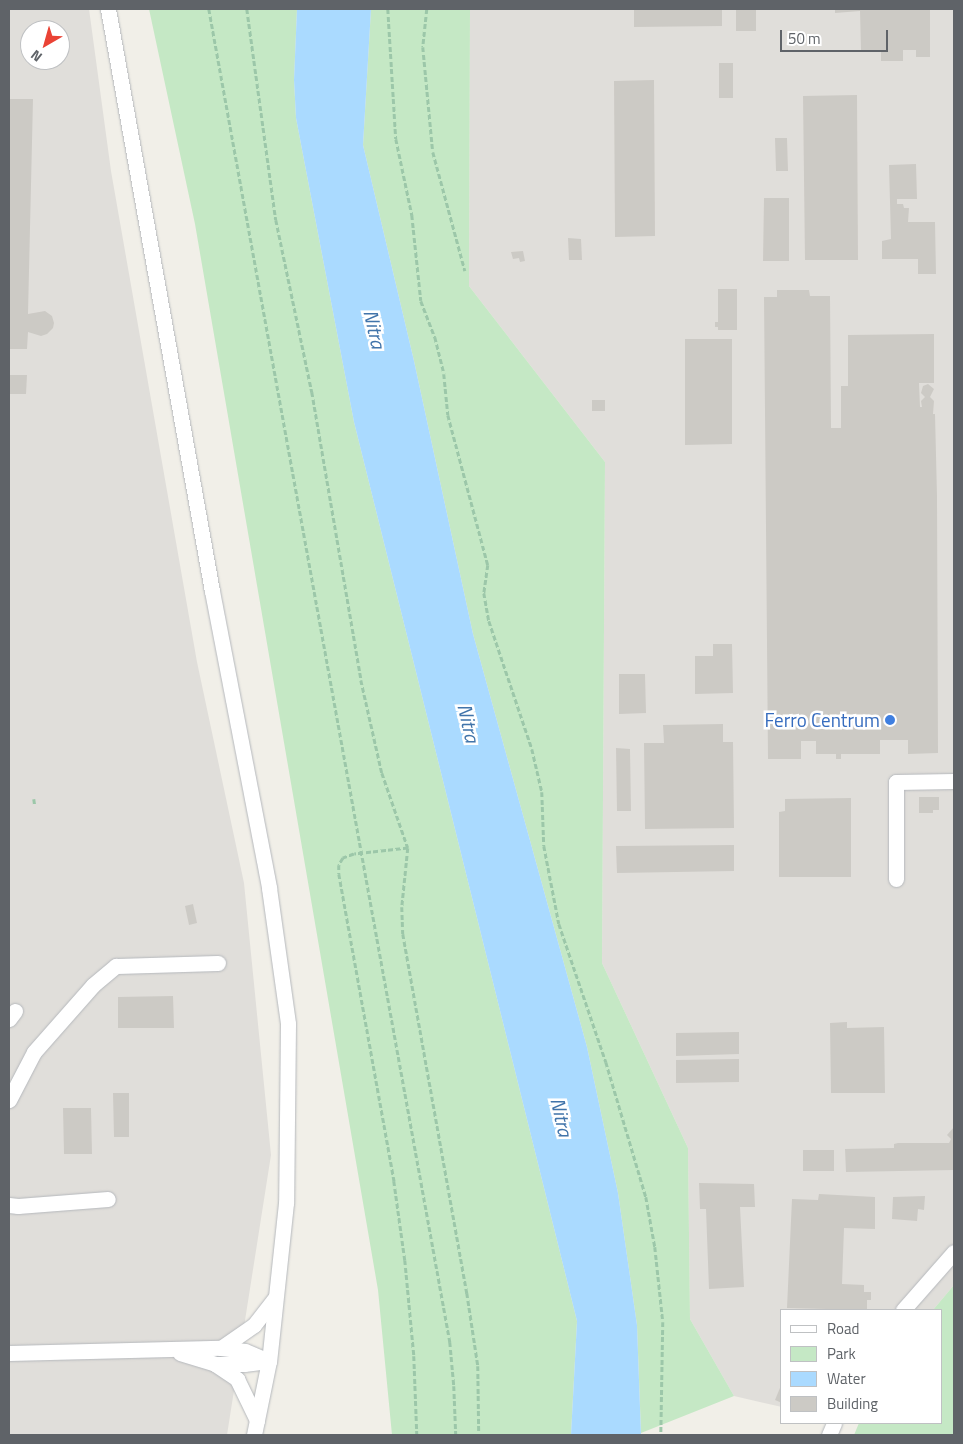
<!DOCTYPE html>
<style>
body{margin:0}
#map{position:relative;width:963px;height:1444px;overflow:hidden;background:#f1efe8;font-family:"Titillium Web",sans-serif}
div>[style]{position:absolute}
.industrial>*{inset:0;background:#e0deda}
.green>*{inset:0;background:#c5e8c5}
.water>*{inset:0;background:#aadaff}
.building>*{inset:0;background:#cccac5}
.path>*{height:2.5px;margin-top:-1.25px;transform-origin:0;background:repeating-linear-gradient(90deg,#9cc7a9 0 5px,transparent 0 7.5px)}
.roads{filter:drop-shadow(0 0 1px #b5b8bc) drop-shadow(0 0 1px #b5b8bc)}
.minor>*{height:15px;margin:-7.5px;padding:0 7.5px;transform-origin:7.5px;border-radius:7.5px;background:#fff}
.dots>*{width:14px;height:14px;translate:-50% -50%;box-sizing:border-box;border:2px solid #fff;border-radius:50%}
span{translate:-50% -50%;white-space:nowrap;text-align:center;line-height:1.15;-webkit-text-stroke:5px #fff;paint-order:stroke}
.shop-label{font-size:19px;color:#366cbe}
.right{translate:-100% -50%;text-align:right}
.water-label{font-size:20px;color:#4174aa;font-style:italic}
.frame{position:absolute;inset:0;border:10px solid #5f6368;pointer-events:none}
.legend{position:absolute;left:780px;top:1309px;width:162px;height:115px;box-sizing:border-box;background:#fff;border:1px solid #bfc1c3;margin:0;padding:6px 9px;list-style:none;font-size:15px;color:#5f6368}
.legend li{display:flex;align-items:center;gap:10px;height:25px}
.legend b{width:25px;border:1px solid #bfc1c3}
.north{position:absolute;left:20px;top:20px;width:50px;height:50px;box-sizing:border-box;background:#fff;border:1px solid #bfc1c3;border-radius:50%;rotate:218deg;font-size:14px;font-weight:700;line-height:20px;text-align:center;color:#5f6368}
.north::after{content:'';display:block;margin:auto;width:18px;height:22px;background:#ea4335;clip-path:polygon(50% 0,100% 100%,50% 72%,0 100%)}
.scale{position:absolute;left:780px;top:30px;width:108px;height:22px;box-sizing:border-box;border:2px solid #5f6368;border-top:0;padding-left:6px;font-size:15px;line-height:18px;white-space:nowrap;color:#5f6368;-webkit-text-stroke:4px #fff;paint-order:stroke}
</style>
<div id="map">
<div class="industrial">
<i style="clip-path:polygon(evenodd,9px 9px,89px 9px,111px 171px,197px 662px,244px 883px,271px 1155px,227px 1435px,9px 1435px,9px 9px,30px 30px,60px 30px,60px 60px,30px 60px,30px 30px)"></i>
<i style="clip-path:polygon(470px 9px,954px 9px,954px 1285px,933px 1310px,782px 1310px,782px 1407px,734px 1396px,690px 1319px,688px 1148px,602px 963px,605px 462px,469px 286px)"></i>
</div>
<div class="green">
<i style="clip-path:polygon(149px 9px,297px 9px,294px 80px,296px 118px,354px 422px,577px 1321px,571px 1435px,392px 1435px,378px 1290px,195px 224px)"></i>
<i style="clip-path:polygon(371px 9px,470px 9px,469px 286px,605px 462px,602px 963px,688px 1148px,690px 1319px,734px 1396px,641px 1433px,637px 1325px,618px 1193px,587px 1047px,473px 634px,414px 361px,363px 145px)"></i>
<i style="clip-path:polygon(954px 1285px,954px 1435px,854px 1435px,859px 1423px,942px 1423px,942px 1310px,933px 1310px)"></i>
</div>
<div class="water">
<i style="clip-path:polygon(297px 9px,371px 9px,363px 145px,414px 361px,473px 634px,587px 1047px,618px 1193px,637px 1325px,641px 1435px,571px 1435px,577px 1321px,354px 422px,296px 118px,294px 80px)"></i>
</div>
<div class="building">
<i style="clip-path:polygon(634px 9px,722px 9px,722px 26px,634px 27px)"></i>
<i style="clip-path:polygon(736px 9px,756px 9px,756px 31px,736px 31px)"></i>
<i style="clip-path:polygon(835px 9px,930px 9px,930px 57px,916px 57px,916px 50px,903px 50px,903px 61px,881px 61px,881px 50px,861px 50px,860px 11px,835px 13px)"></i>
<i style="clip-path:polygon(719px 63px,733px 63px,733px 98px,719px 98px)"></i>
<i style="clip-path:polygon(654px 80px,655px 236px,615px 237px,614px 81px)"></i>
<i style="clip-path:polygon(857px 95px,858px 260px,805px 260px,803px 96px)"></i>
<i style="clip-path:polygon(9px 99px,33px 99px,28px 314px,45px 311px,52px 316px,54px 323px,53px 328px,47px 334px,41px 336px,28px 332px,27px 349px,9px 349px)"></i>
<i style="clip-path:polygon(775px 138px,787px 138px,788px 171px,776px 171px)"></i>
<i style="clip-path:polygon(916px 164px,917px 199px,897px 199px,897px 204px,903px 204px,904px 208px,909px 208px,908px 222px,935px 222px,936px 274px,918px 274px,918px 259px,882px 259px,882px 241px,891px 239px,889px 165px)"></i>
<i style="clip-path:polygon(764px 198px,789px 198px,789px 261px,763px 261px)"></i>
<i style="clip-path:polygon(568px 238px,581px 239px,582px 260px,569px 260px)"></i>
<i style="clip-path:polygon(523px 251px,525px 261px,520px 262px,519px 258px,513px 259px,511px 252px)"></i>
<i style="clip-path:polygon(718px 289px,737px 289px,737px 330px,718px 330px,718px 327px,715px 327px,715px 322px,718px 322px)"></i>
<i style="clip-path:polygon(777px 290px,809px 290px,810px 296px,830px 296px,831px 428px,841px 428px,841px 386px,848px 386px,848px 335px,934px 334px,934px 383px,919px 383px,920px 407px,922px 407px,921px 401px,925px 397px,921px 393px,923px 386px,928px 384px,934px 389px,930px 397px,934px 401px,933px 414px,935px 414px,937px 496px,938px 753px,908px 754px,908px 740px,880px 740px,880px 754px,841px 754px,841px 759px,836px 759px,836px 754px,816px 754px,816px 741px,801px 741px,801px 759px,768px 759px,764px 297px,777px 297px)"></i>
<i style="clip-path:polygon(685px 339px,732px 339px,732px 444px,685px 445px)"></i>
<i style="clip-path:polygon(9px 375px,27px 375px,26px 394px,9px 394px)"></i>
<i style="clip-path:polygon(592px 400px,605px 400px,605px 411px,592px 411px)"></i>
<i style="clip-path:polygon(713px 644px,732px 644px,733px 693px,695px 694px,695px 656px,713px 656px)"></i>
<i style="clip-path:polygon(619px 674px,645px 674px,646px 713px,619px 714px)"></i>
<i style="clip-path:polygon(723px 724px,723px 742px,733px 742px,734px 828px,645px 829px,644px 743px,664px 743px,663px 725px)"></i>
<i style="clip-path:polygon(616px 748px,630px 749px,631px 811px,617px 811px)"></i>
<i style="clip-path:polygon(919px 797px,939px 797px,939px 810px,933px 810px,933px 813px,919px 813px)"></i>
<i style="clip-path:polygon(851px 798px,851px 877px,779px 877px,779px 812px,785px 811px,785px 799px)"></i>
<i style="clip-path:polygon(734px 845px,734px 871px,617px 873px,616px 846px)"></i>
<i style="clip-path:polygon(193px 904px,197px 923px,189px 925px,185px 906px)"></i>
<i style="clip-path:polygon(173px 996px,174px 1028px,118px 1028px,118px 997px)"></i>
<i style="clip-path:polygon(847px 1022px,847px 1028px,884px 1027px,885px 1093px,831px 1093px,830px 1023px)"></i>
<i style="clip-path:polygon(739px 1032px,739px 1054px,676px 1056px,676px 1033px)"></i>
<i style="clip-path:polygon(739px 1059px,739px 1082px,676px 1083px,676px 1060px)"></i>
<i style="clip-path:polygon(113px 1093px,129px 1093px,129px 1137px,114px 1137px)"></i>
<i style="clip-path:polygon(63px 1108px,91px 1108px,92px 1154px,64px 1154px)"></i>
<i style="clip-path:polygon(954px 1127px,954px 1170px,846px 1172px,845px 1149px,894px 1148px,894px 1144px,898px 1143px,949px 1143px,951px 1139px,947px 1135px)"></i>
<i style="clip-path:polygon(803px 1150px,834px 1150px,834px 1171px,803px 1171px)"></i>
<i style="clip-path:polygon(699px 1183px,754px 1184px,755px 1207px,740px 1207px,744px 1287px,709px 1289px,706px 1209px,700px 1209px)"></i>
<i style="clip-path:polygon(819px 1194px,875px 1197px,875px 1229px,844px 1228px,842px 1284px,864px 1285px,864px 1292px,871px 1292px,871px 1300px,867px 1300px,867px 1310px,787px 1308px,792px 1199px,818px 1200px)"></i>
<i style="clip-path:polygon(925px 1196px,924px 1210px,918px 1209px,917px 1221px,892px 1219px,893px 1197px)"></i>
<i style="clip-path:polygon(782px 1383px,782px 1403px,775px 1400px)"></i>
</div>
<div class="path">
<i style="left:209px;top:9px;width:1355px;rotate:79.75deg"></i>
<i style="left:450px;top:1342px;width:44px;rotate:84.8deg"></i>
<i style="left:454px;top:1386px;width:49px;rotate:87.7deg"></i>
<i style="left:247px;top:9px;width:213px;rotate:82.2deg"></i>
<i style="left:276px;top:220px;width:176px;rotate:78.2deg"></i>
<i style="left:312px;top:392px;width:292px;rotate:80.3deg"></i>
<i style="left:361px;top:680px;width:95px;rotate:77.3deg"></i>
<i style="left:382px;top:773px;width:79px;rotate:70.9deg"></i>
<i style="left:408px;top:848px;width:59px;rotate:95.8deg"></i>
<i style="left:402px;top:907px;width:27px;rotate:88deg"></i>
<i style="left:403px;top:934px;width:365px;rotate:79.9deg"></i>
<i style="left:467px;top:1293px;width:74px;rotate:81.4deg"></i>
<i style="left:478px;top:1366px;width:69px;rotate:89.2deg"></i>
<i style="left:388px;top:9px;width:130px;rotate:86.5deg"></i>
<i style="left:396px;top:139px;width:78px;rotate:78.1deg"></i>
<i style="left:412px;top:215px;width:86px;rotate:84deg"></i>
<i style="left:421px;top:301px;width:39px;rotate:69deg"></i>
<i style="left:435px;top:337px;width:38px;rotate:76deg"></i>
<i style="left:444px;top:374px;width:41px;rotate:84.4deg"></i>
<i style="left:448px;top:415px;width:155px;rotate:75.1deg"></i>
<i style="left:488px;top:565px;width:28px;rotate:98deg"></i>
<i style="left:484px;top:593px;width:28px;rotate:80deg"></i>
<i style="left:489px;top:621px;width:135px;rotate:71.4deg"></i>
<i style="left:532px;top:749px;width:44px;rotate:76.9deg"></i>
<i style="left:542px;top:792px;width:54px;rotate:87.9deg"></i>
<i style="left:544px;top:846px;width:79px;rotate:79.1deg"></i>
<i style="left:559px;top:924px;width:146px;rotate:71.2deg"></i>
<i style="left:606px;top:1062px;width:141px;rotate:73.5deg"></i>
<i style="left:646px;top:1197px;width:51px;rotate:79.8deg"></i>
<i style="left:655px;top:1247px;width:75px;rotate:83.9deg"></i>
<i style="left:663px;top:1322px;width:113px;rotate:91deg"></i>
<i style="left:427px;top:9px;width:38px;rotate:96deg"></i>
<i style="left:423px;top:47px;width:105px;rotate:84.6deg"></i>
<i style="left:433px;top:152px;width:123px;rotate:74.9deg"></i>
<i style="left:34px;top:799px;width:7px;rotate:82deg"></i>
<i style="left:408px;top:848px;width:54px;rotate:173.7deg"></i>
<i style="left:354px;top:854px;width:12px;rotate:160deg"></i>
<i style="left:343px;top:858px;width:8px;rotate:120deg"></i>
<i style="left:339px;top:865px;width:9px;rotate:90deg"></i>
<i style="left:339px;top:874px;width:312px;rotate:79.8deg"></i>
<i style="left:394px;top:1181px;width:80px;rotate:82.1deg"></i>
<i style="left:405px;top:1260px;width:96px;rotate:84.6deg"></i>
<i style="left:414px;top:1356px;width:79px;rotate:87.8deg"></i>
</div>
<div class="roads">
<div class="minor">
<i style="left:108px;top:9px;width:591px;rotate:79.87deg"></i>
<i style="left:212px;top:591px;width:302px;rotate:79.1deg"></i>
<i style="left:269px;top:888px;width:137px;rotate:82deg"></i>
<i style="left:288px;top:1024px;width:179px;rotate:90.6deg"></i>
<i style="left:286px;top:1203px;width:159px;rotate:96.1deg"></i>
<i style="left:269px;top:1361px;width:76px;rotate:101.5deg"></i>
<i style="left:896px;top:879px;width:97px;rotate:-90deg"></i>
<i style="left:896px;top:782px;width:58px;rotate:-1deg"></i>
<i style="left:9px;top:1019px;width:10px;rotate:-53deg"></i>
<i style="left:9px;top:1100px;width:54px;rotate:-62.5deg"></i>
<i style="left:34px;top:1052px;width:89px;rotate:-48.6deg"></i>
<i style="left:93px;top:985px;width:30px;rotate:-40deg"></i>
<i style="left:116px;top:966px;width:102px;rotate:-1.7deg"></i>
<i style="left:9px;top:1205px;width:9px;rotate:6deg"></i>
<i style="left:18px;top:1206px;width:90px;rotate:-4.4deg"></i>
<i style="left:903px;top:1310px;width:77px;rotate:-48.7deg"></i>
<i style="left:221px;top:1348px;width:40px;rotate:-34.9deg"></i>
<i style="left:254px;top:1325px;width:34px;rotate:-52deg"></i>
<i style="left:9px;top:1353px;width:212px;rotate:-1.4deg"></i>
<i style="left:221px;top:1348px;width:24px;rotate:7deg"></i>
<i style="left:245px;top:1351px;width:26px;rotate:23deg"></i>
<i style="left:180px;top:1353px;width:37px;rotate:17deg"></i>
<i style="left:215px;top:1364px;width:29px"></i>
<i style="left:244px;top:1364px;width:24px;rotate:-7deg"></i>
<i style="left:215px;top:1364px;width:27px;rotate:34deg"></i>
<i style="left:237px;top:1379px;width:46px;rotate:64deg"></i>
<i style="left:829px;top:1435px;width:13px;rotate:-67deg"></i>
</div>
</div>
<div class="dots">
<i style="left:890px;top:720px;background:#3f7fe0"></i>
</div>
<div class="shop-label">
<span class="right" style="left:880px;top:720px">Ferro Centrum</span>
</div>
<div class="water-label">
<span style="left:375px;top:329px;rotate:77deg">Nitra</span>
<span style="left:469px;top:723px;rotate:77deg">Nitra</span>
<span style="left:562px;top:1117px;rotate:77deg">Nitra</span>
</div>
<div class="frame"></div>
<ul class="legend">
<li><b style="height:6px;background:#fff"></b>Road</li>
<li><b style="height:14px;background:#c5e8c5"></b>Park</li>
<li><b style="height:14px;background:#aadaff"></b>Water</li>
<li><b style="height:14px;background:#cccac5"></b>Building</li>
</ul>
<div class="north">N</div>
<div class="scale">50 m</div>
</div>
